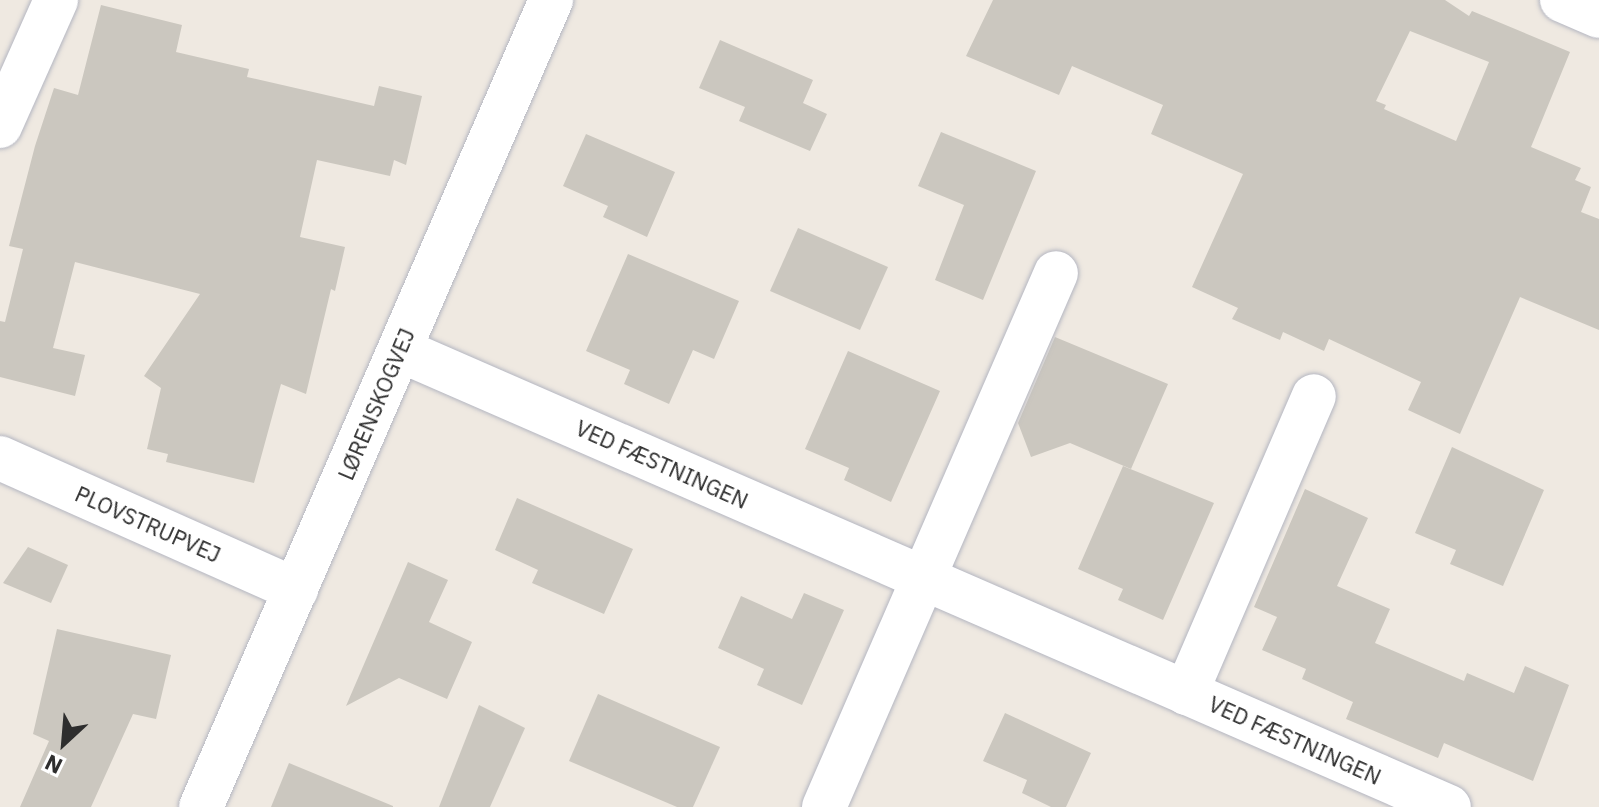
<!DOCTYPE html>
<meta charset="utf-8">
<style>
body{margin:0}
#map{position:relative;width:1599px;height:807px;overflow:hidden;background:#efe9e1;font-family:"IBM Plex Sans",sans-serif}
div>[style]{position:absolute}
.building>*{inset:0;background:#cbc7bf}
.roads{filter:drop-shadow(0 0 2px #b4b6c1) drop-shadow(0 0 2px #b4b6c1)}
.street>*{height:44px;margin:-22px;padding:0 22px;transform-origin:22px;border-radius:22px;background:#fff}
span{translate:-50% -50%;white-space:nowrap;text-align:center;line-height:1.15;-webkit-text-stroke:6px #fff;paint-order:stroke}
.street-label{font-size:22px;color:#2e2e2e}
.north{position:absolute;left:24px;top:703px;width:80px;height:80px;-webkit-text-stroke:6px #fff;paint-order:stroke;rotate:206deg;font-size:22px;font-weight:700;line-height:32px;text-align:center;color:#2e2e2e}
.north::after{content:'';display:block;margin:auto;width:28px;height:36px;background:#2e2e2e;clip-path:polygon(50% 0,100% 100%,50% 72%,0 100%)}
</style>
<div id="map">
<div class="building">
<i style="clip-path:polygon(evenodd,993px 0,1445px 0,1469px 16px,1472px 11px,1570px 52px,1531px 147px,1581px 168px,1575px 180px,1591px 187px,1581px 212px,1599px 219px,1599px 330px,1520px 297px,1460px 434px,1408px 410px,1421px 382px,1329px 339px,1324px 351px,1283px 332px,1280px 340px,1232px 319px,1238px 308px,1192px 287px,1243px 174px,1151px 134px,1163px 105px,1072px 66px,1059px 95px,966px 56px,993px 0,1410px 31px,1489px 62px,1456px 141px,1384px 109px,1386px 105px,1376px 101px,1410px 31px)"></i>
<i style="clip-path:polygon(101px 5px,182px 25px,176px 52px,249px 69px,247px 77px,374px 106px,379px 86px,422px 96px,406px 165px,394px 160px,390px 176px,317px 160px,300px 237px,345px 247px,335px 291px,331px 289px,306px 394px,281px 384px,254px 483px,166px 462px,168px 454px,147px 449px,161px 388px,144px 376px,200px 294px,75px 262px,53px 348px,85px 355px,75px 396px,0 377px,0 321px,5px 322px,23px 249px,9px 246px,35px 146px,54px 88px,78px 95px)"></i>
<i style="clip-path:polygon(720px 40px,813px 80px,803px 103px,827px 114px,810px 151px,739px 121px,745px 107px,699px 88px)"></i>
<i style="clip-path:polygon(941px 132px,1036px 171px,983px 300px,935px 280px,964px 205px,918px 186px)"></i>
<i style="clip-path:polygon(586px 134px,675px 172px,647px 237px,603px 217px,608px 206px,563px 186px)"></i>
<i style="clip-path:polygon(798px 228px,888px 267px,860px 330px,770px 291px)"></i>
<i style="clip-path:polygon(628px 254px,739px 301px,714px 359px,693px 350px,669px 404px,624px 384px,630px 370px,586px 351px)"></i>
<i style="clip-path:polygon(1055px 337px,1168px 384px,1131px 469px,1070px 443px,1031px 457px,1018px 423px)"></i>
<i style="clip-path:polygon(848px 351px,940px 391px,891px 502px,844px 480px,849px 468px,805px 449px)"></i>
<i style="clip-path:polygon(1452px 447px,1544px 490px,1503px 586px,1450px 564px,1456px 550px,1415px 533px)"></i>
<i style="clip-path:polygon(1123px 466px,1214px 503px,1163px 620px,1118px 600px,1123px 589px,1078px 569px)"></i>
<i style="clip-path:polygon(1305px 489px,1368px 518px,1337px 586px,1390px 609px,1375px 643px,1464px 681px,1467px 673px,1514px 693px,1525px 666px,1569px 685px,1533px 781px,1444px 743px,1438px 758px,1346px 719px,1353px 702px,1302px 679px,1306px 669px,1262px 650px,1277px 617px,1254px 607px)"></i>
<i style="clip-path:polygon(517px 498px,633px 549px,604px 614px,532px 583px,538px 570px,495px 550px)"></i>
<i style="clip-path:polygon(28px 547px,68px 565px,51px 603px,3px 583px)"></i>
<i style="clip-path:polygon(408px 562px,448px 580px,429px 622px,472px 642px,447px 699px,399px 678px,346px 706px)"></i>
<i style="clip-path:polygon(804px 593px,844px 610px,802px 705px,757px 685px,764px 669px,718px 648px,741px 596px,792px 619px)"></i>
<i style="clip-path:polygon(57px 629px,171px 655px,156px 719px,133px 714px,91px 807px,20px 807px,49px 741px,33px 734px)"></i>
<i style="clip-path:polygon(598px 694px,720px 747px,693px 807px,677px 807px,569px 761px)"></i>
<i style="clip-path:polygon(479px 705px,525px 728px,490px 807px,439px 807px)"></i>
<i style="clip-path:polygon(1005px 713px,1091px 753px,1066px 807px,1051px 807px,1022px 793px,1027px 780px,983px 761px)"></i>
<i style="clip-path:polygon(289px 763px,393px 806px,393px 807px,271px 807px)"></i>
</div>
<div class="roads">
<div class="street">
<i style="left:1562px;top:0;width:40px;rotate:23.4deg"></i>
<i style="left:0;top:126px;width:138px;rotate:-66deg"></i>
<i style="left:400px;top:350px;width:1144px;rotate:23.54deg"></i>
<i style="left:0;top:458px;width:324px;rotate:24deg"></i>
<i style="left:1186px;top:693px;width:323px;rotate:-66.7deg"></i>
<i style="left:201px;top:807px;width:880px;rotate:-66.55deg"></i>
<i style="left:824px;top:807px;width:582px;rotate:-66.52deg"></i>
</div>
</div>
<div class="street-label">
<span style="left:376px;top:404px;rotate:-67deg">LØRENSKOGVEJ</span>
<span style="left:662px;top:464px;rotate:24deg">VED FÆSTNINGEN</span>
<span style="left:148px;top:524px;rotate:24deg">PLOVSTRUPVEJ</span>
<span style="left:1295px;top:740px;rotate:24deg">VED FÆSTNINGEN</span>
</div>
<div class="north">N</div>
</div>
